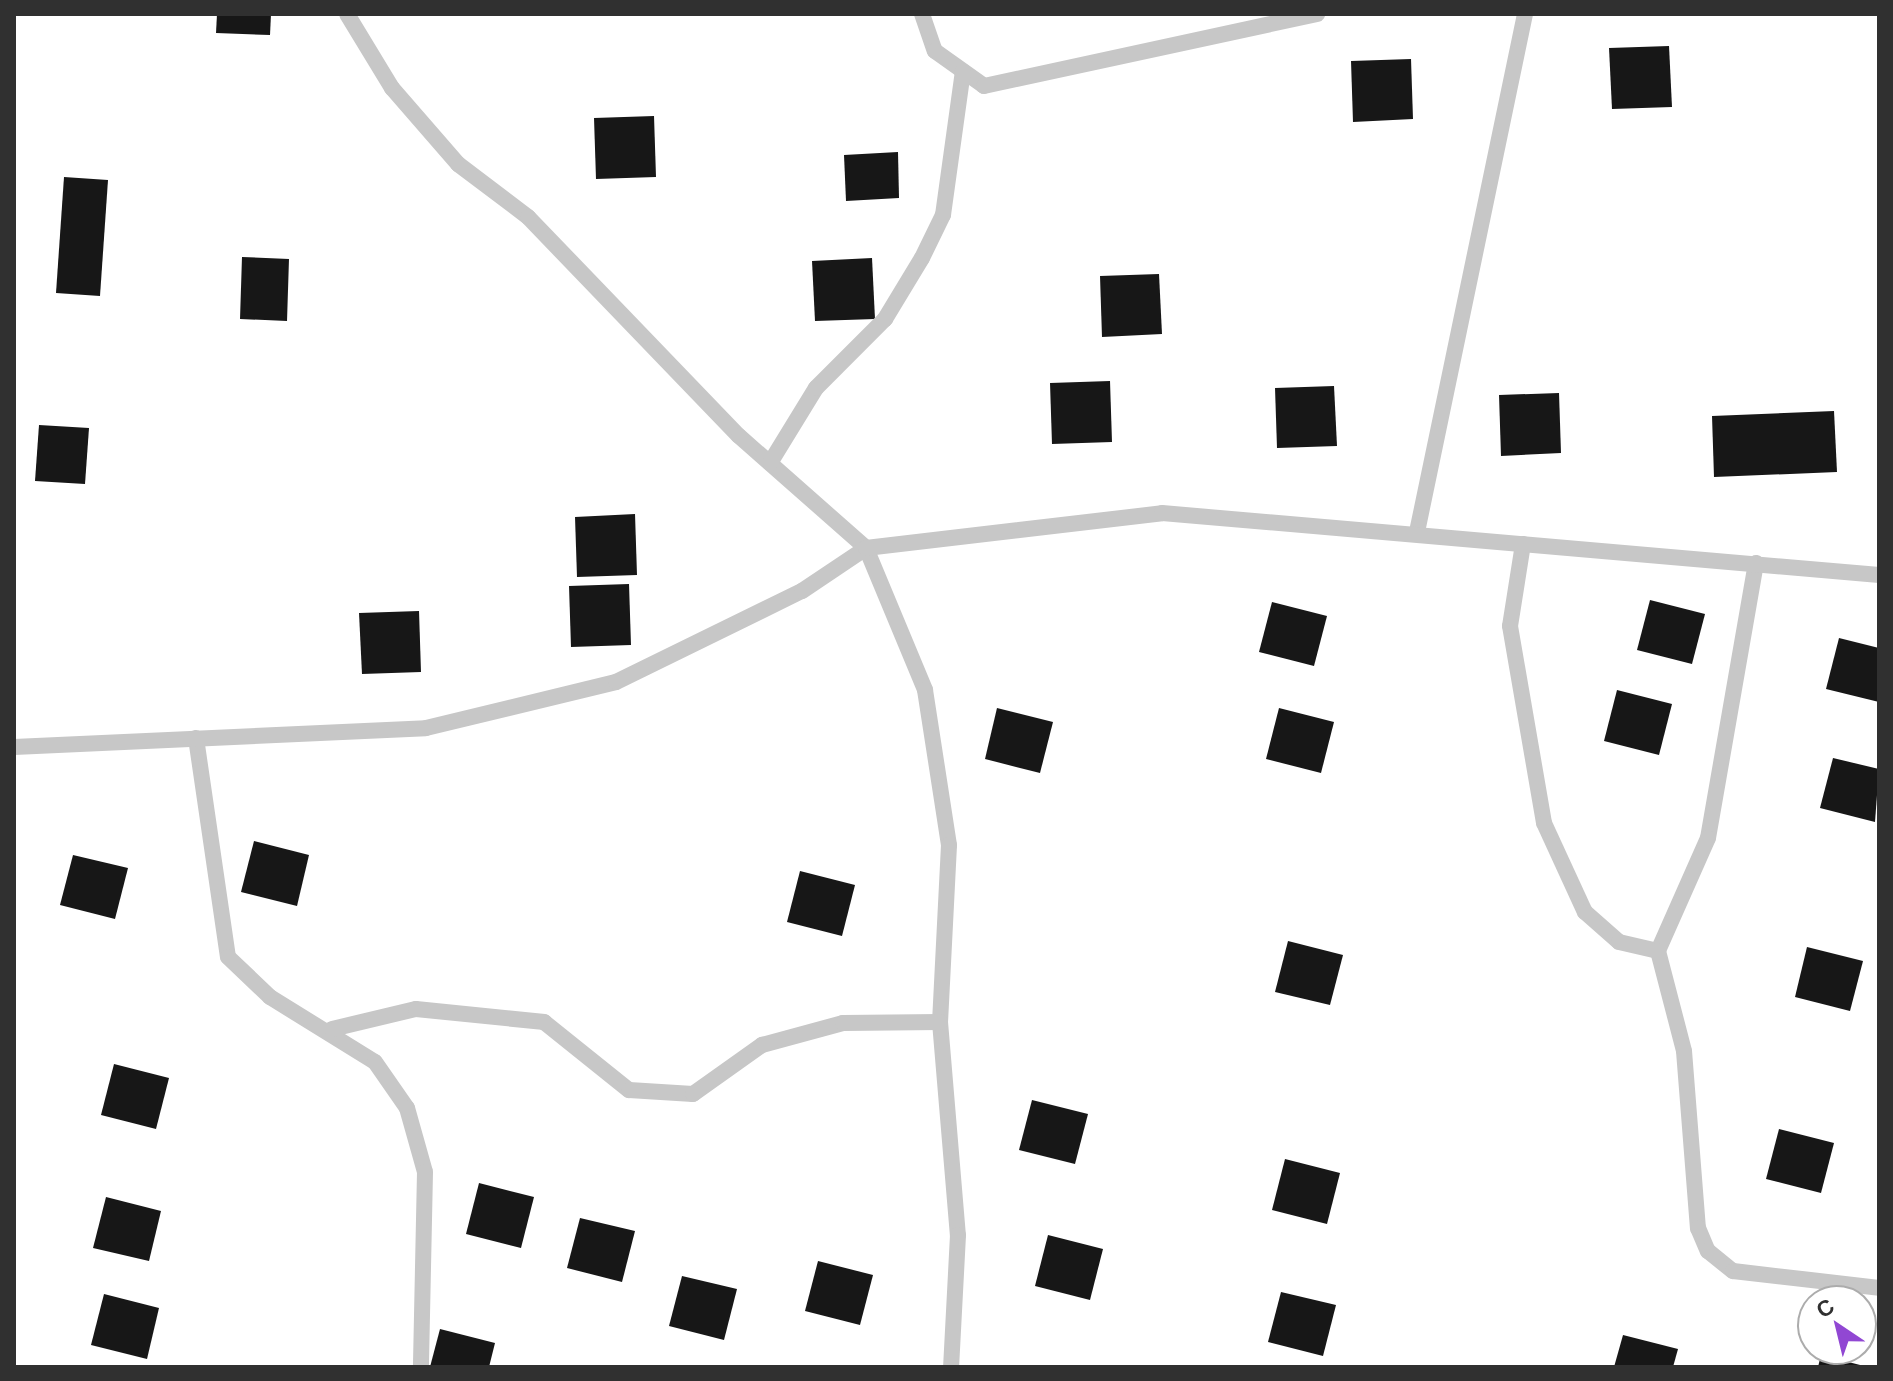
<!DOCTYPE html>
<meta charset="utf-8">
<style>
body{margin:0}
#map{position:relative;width:1893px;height:1381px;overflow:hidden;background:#fff;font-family:Barlow,sans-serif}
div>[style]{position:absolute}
.building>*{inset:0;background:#171717}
.service>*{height:16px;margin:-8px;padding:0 8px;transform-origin:8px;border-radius:8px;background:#c7c7c7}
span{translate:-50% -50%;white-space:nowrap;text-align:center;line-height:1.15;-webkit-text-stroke:8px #fff;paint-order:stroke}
.frame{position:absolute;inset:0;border:16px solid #303030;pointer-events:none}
.north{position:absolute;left:1797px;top:1285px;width:80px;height:80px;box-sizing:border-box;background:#fff;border:2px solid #acacac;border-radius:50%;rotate:325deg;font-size:22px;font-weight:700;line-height:32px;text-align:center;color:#303030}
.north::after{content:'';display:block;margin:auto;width:28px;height:36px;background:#9147d3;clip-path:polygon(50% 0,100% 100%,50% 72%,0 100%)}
</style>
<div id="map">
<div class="building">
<i style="clip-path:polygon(217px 14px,271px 14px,270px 35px,216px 33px)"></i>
<i style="clip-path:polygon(1669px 46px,1672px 107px,1612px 109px,1609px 48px)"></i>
<i style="clip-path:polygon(1411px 59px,1413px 119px,1353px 122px,1351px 61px)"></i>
<i style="clip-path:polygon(654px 116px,656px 177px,596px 179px,594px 118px)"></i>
<i style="clip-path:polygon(898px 152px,899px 198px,846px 201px,844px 155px)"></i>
<i style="clip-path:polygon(64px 177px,108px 180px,100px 296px,56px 293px)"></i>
<i style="clip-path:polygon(242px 257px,289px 259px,287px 321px,240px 319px)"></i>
<i style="clip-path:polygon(872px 258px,875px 319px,815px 321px,812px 261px)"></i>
<i style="clip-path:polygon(1159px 274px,1162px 334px,1102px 337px,1100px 276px)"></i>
<i style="clip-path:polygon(1110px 381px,1112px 442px,1052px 444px,1050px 383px)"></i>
<i style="clip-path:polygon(1334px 386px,1337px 446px,1277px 448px,1275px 388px)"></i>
<i style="clip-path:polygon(1559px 393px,1561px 453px,1501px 456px,1499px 395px)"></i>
<i style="clip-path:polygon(1834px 411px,1837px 472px,1714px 477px,1712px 416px)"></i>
<i style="clip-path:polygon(39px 425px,89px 428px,85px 484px,35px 481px)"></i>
<i style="clip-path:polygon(635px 514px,637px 575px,577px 577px,575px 517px)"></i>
<i style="clip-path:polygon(629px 584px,631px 645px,571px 647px,569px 586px)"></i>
<i style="clip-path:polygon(1650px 600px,1705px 614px,1692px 664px,1637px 650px)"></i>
<i style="clip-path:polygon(1272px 602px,1327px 616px,1314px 666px,1259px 652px)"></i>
<i style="clip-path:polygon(419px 611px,421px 672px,362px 674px,359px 613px)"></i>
<i style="clip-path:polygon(1839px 638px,1879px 648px,1879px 702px,1826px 689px)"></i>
<i style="clip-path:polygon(1617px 690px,1672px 704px,1659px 755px,1604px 741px)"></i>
<i style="clip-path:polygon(997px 708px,1053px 722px,1040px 773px,985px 759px)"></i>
<i style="clip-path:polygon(1279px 708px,1334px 722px,1321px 773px,1266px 759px)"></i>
<i style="clip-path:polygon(1833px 758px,1879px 769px,1875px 822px,1820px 808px)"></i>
<i style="clip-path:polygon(254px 841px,309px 855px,297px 906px,241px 892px)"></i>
<i style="clip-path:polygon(73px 855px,128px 868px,115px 919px,60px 905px)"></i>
<i style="clip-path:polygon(800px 871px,855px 885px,842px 936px,787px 922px)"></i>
<i style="clip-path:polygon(1288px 941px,1343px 955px,1330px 1005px,1275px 992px)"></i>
<i style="clip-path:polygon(1807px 947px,1863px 961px,1850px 1011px,1795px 997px)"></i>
<i style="clip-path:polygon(114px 1064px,169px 1078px,156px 1129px,101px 1115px)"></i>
<i style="clip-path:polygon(1032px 1100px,1088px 1114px,1075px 1164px,1019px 1150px)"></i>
<i style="clip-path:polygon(1779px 1129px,1834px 1143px,1821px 1193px,1766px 1179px)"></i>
<i style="clip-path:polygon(1285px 1159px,1340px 1173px,1327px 1224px,1272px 1210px)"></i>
<i style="clip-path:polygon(479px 1183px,534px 1197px,521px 1248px,466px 1234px)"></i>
<i style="clip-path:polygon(106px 1197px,161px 1211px,149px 1261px,93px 1248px)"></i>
<i style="clip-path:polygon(580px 1218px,635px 1231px,622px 1282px,567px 1268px)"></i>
<i style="clip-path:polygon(1048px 1235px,1103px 1249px,1090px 1300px,1035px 1286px)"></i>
<i style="clip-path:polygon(818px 1261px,873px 1275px,860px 1325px,805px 1311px)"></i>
<i style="clip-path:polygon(682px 1276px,737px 1289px,724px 1340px,669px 1326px)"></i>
<i style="clip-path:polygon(1281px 1292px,1336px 1305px,1323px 1356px,1268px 1342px)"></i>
<i style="clip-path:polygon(104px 1294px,159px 1308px,147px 1359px,91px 1345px)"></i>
<i style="clip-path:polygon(440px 1329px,495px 1343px,489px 1367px,430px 1367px)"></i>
<i style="clip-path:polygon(1623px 1335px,1678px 1349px,1673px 1367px,1614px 1367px)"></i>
<i style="clip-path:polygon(1821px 1355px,1864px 1366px,1864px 1367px,1818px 1367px)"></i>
</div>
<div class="service">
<i style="left:347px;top:14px;width:87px;rotate:58.7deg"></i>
<i style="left:392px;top:88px;width:101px;rotate:49deg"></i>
<i style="left:458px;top:164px;width:88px;rotate:37.1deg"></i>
<i style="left:528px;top:217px;width:304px;rotate:46.1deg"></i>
<i style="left:739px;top:436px;width:169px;rotate:41.4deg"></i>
<i style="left:866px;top:548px;width:154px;rotate:67.4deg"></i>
<i style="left:925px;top:690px;width:157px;rotate:81.2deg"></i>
<i style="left:949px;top:845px;width:177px;rotate:92.9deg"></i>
<i style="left:940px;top:1022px;width:214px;rotate:85.2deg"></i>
<i style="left:958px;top:1235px;width:132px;rotate:93deg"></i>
<i style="left:922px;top:14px;width:39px;rotate:71deg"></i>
<i style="left:935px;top:51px;width:60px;rotate:35.5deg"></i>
<i style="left:984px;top:86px;width:341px;rotate:-12.2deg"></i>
<i style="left:770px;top:463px;width:88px;rotate:-58.5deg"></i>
<i style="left:816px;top:388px;width:98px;rotate:-45deg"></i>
<i style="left:885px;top:319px;width:71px;rotate:-58.8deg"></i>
<i style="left:922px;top:258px;width:48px;rotate:-64deg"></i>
<i style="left:943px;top:215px;width:145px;rotate:-82.1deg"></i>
<i style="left:1417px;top:532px;width:529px;rotate:-78.22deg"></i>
<i style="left:1523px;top:544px;width:83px;rotate:99deg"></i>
<i style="left:1510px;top:626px;width:200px;rotate:80.2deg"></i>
<i style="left:1544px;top:823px;width:98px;rotate:65.3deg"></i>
<i style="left:1585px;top:912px;width:45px;rotate:41.4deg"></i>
<i style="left:1619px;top:942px;width:40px;rotate:13deg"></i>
<i style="left:1756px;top:563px;width:279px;rotate:99.9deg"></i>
<i style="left:1708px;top:838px;width:124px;rotate:113.9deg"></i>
<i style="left:1658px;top:951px;width:103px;rotate:75.4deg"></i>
<i style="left:1684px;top:1051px;width:178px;rotate:85.5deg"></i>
<i style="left:1698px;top:1228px;width:25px;rotate:67deg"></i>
<i style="left:1708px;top:1251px;width:32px;rotate:39deg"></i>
<i style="left:1733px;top:1271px;width:147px;rotate:6.6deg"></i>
<i style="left:196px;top:738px;width:221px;rotate:81.7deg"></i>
<i style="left:228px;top:957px;width:58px;rotate:43.6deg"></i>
<i style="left:270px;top:997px;width:123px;rotate:31.8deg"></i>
<i style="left:375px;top:1062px;width:56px;rotate:55.2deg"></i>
<i style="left:407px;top:1108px;width:66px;rotate:74.3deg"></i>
<i style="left:425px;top:1172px;width:195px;rotate:91.2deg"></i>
<i style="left:14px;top:747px;width:412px;rotate:-2.6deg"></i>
<i style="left:426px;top:728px;width:195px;rotate:-13.6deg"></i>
<i style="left:616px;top:682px;width:207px;rotate:-26.1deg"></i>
<i style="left:802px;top:591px;width:77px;rotate:-33.9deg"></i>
<i style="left:866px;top:548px;width:298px;rotate:-6.7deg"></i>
<i style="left:1162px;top:513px;width:720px;rotate:4.94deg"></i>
<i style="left:332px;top:1029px;width:86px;rotate:-13.4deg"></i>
<i style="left:416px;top:1009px;width:129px;rotate:5.8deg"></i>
<i style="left:544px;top:1022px;width:109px;rotate:38.7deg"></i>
<i style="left:629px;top:1090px;width:64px;rotate:3.6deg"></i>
<i style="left:693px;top:1094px;width:85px;rotate:-35.4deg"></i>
<i style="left:762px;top:1045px;width:84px;rotate:-15.2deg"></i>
<i style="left:843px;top:1023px;width:97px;rotate:-0.6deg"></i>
</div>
<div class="frame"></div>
<div class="north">С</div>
</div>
